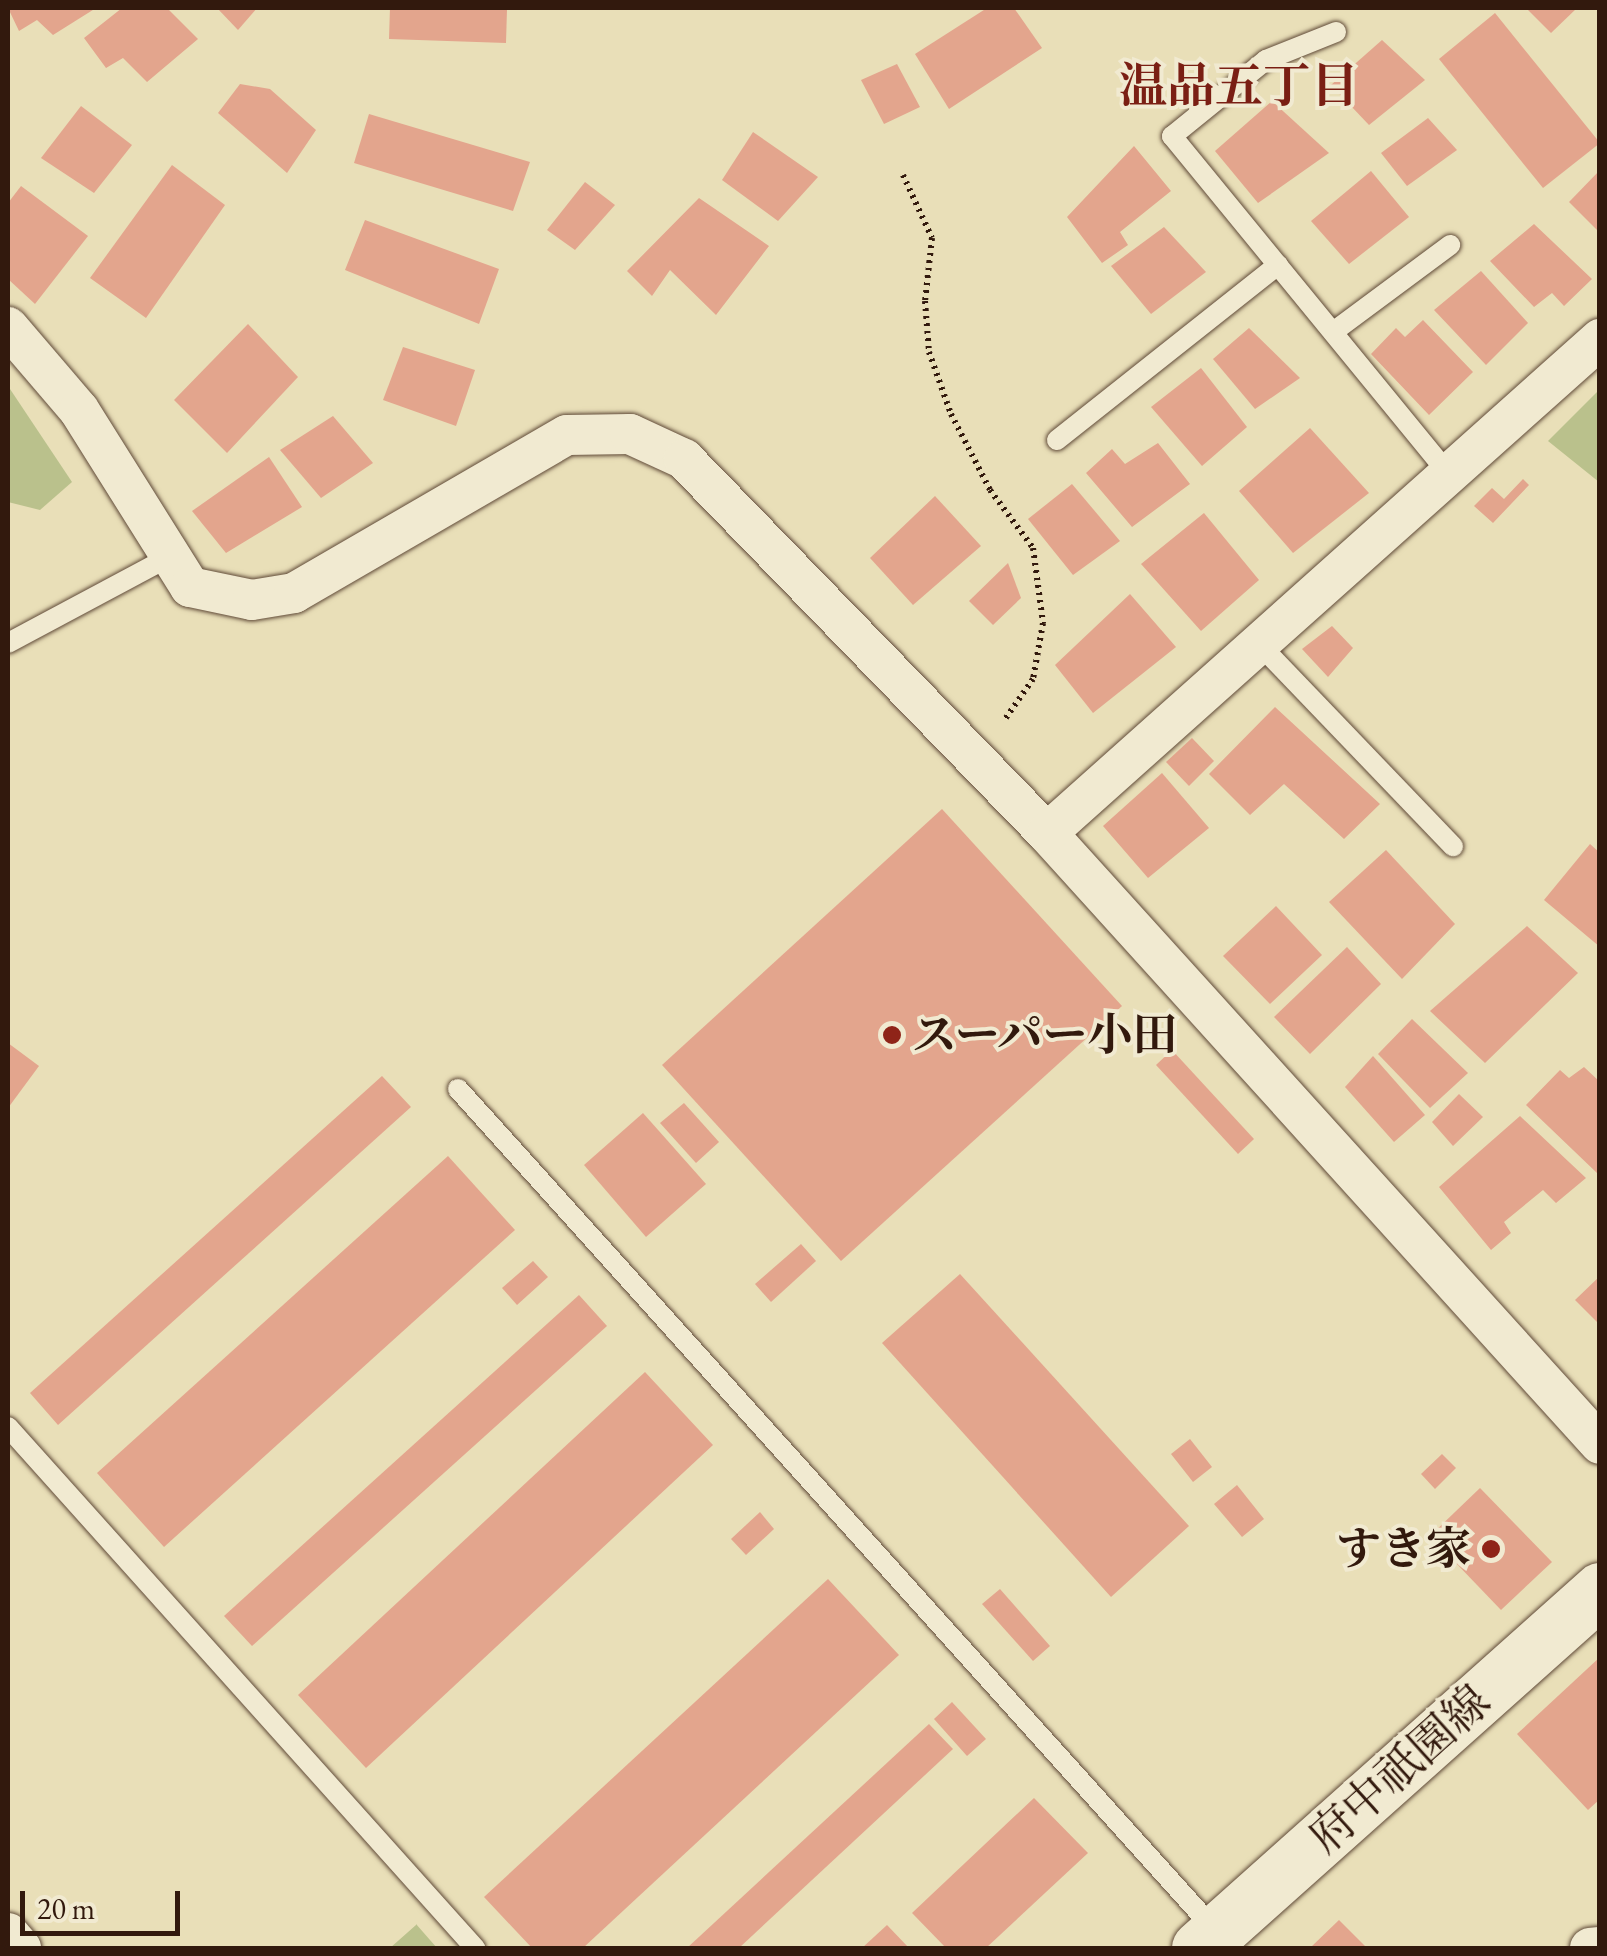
<!DOCTYPE html>
<meta charset="utf-8">
<style>
body{margin:0}
#map{position:relative;width:1607px;height:1956px;overflow:hidden;background:#e9dfb8;font-family:"EB Garamond","Noto Serif JP",serif}
div>[style]{position:absolute}
.green>*{inset:0;background:#bac18c}
.building>*{inset:0;background:#e3a58d}
.path>*{height:6px;margin-top:-3px;transform-origin:0;background:repeating-linear-gradient(90deg,#32190d 0 2.5px,transparent 0 7.5px)}
.roads{filter:drop-shadow(0 0 2px #604a38) drop-shadow(0 0 2px #604a38)}
.service>*{height:20px;margin:-10px;padding:0 10px;transform-origin:10px;border-radius:10px;background:#f1ead1}
.minor>*{height:40px;margin:-20px;padding:0 20px;transform-origin:20px;border-radius:20px;background:#f1ead1}
.secondary>*{height:55px;margin:-27.5px;padding:0 27.5px;transform-origin:27.5px;border-radius:27.5px;background:#f1ead1}
.dots>*{width:28px;height:28px;translate:-50% -50%;box-sizing:border-box;border:5px solid #f1ead1;border-radius:50%}
span{translate:-50% -50%;white-space:nowrap;text-align:center;line-height:1.15;-webkit-text-stroke:8px #f1ead1;paint-order:stroke}
.poi-label{font-size:45px;color:#32190d;font-weight:700}
.left{translate:0 -50%;text-align:left}
.right{translate:-100% -50%;text-align:right}
.street-label{font-size:45px;color:#32190d}
.neighbourhood-label{font-size:48px;color:#7a1f14;font-weight:700}
.frame{position:absolute;inset:0;border:10px solid #32190d;pointer-events:none}
.scale{position:absolute;left:20px;top:1891px;width:160px;height:45px;box-sizing:border-box;border:5px solid #32190d;border-top:0;padding-left:12px;font-size:30px;line-height:35px;white-space:nowrap;color:#32190d;-webkit-text-stroke:8px #f1ead1;paint-order:stroke}
</style>
<div id="map">
<div class="green">
<i style="clip-path:polygon(8px 386px,72px 482px,40px 510px,8px 502px)"></i>
<i style="clip-path:polygon(1599px 390px,1599px 482px,1548px 441px)"></i>
<i style="clip-path:polygon(416px 1924px,437px 1948px,390px 1948px,416px 1925px)"></i>
</div>
<div class="building">
<i style="clip-path:polygon(8px 8px,96px 8px,53px 35px,37px 20px,19px 31px)"></i>
<i style="clip-path:polygon(122px 8px,167px 8px,198px 39px,147px 82px,123px 58px,106px 68px,84px 38px)"></i>
<i style="clip-path:polygon(217px 8px,257px 8px,238px 30px)"></i>
<i style="clip-path:polygon(390px 8px,507px 9px,506px 43px,389px 39px)"></i>
<i style="clip-path:polygon(987px 8px,1014px 8px,1042px 48px,949px 109px,915px 54px)"></i>
<i style="clip-path:polygon(1526px 8px,1577px 8px,1551px 33px)"></i>
<i style="clip-path:polygon(1495px 13px,1600px 143px,1543px 188px,1439px 59px)"></i>
<i style="clip-path:polygon(1382px 40px,1425px 80px,1369px 125px,1331px 85px)"></i>
<i style="clip-path:polygon(897px 64px,920px 107px,884px 124px,861px 80px)"></i>
<i style="clip-path:polygon(240px 84px,270px 89px,316px 130px,287px 173px,218px 113px)"></i>
<i style="clip-path:polygon(1272px 101px,1329px 153px,1258px 203px,1215px 151px)"></i>
<i style="clip-path:polygon(81px 106px,132px 145px,94px 193px,41px 158px)"></i>
<i style="clip-path:polygon(369px 114px,530px 162px,513px 211px,354px 163px)"></i>
<i style="clip-path:polygon(1428px 118px,1457px 150px,1407px 186px,1381px 153px)"></i>
<i style="clip-path:polygon(753px 132px,818px 177px,778px 221px,722px 180px)"></i>
<i style="clip-path:polygon(1134px 146px,1171px 191px,1120px 232px,1128px 245px,1102px 263px,1067px 217px)"></i>
<i style="clip-path:polygon(172px 165px,225px 205px,146px 318px,90px 278px)"></i>
<i style="clip-path:polygon(1600px 170px,1600px 233px,1569px 202px)"></i>
<i style="clip-path:polygon(1371px 171px,1409px 217px,1349px 264px,1311px 221px)"></i>
<i style="clip-path:polygon(585px 182px,615px 205px,575px 250px,547px 230px)"></i>
<i style="clip-path:polygon(21px 186px,88px 236px,35px 304px,8px 279px,8px 203px)"></i>
<i style="clip-path:polygon(699px 198px,769px 246px,716px 315px,670px 270px,652px 296px,627px 271px)"></i>
<i style="clip-path:polygon(365px 220px,499px 269px,479px 324px,345px 270px)"></i>
<i style="clip-path:polygon(1534px 224px,1592px 279px,1564px 306px,1552px 293px,1534px 307px,1490px 261px)"></i>
<i style="clip-path:polygon(1164px 227px,1206px 272px,1151px 314px,1111px 266px)"></i>
<i style="clip-path:polygon(1481px 271px,1528px 323px,1486px 365px,1434px 310px)"></i>
<i style="clip-path:polygon(1423px 320px,1473px 372px,1429px 415px,1371px 354px,1396px 328px,1405px 337px)"></i>
<i style="clip-path:polygon(248px 324px,298px 377px,227px 453px,174px 400px)"></i>
<i style="clip-path:polygon(1249px 328px,1300px 378px,1255px 409px,1213px 359px)"></i>
<i style="clip-path:polygon(403px 347px,475px 370px,456px 426px,383px 400px)"></i>
<i style="clip-path:polygon(1201px 368px,1247px 427px,1202px 466px,1151px 407px)"></i>
<i style="clip-path:polygon(333px 416px,373px 463px,321px 498px,280px 450px)"></i>
<i style="clip-path:polygon(1310px 428px,1369px 493px,1293px 553px,1239px 491px)"></i>
<i style="clip-path:polygon(1158px 443px,1190px 484px,1132px 527px,1086px 473px,1112px 449px,1125px 464px)"></i>
<i style="clip-path:polygon(269px 457px,302px 507px,226px 553px,192px 511px)"></i>
<i style="clip-path:polygon(1523px 479px,1529px 485px,1493px 523px,1474px 506px,1492px 488px,1504px 499px)"></i>
<i style="clip-path:polygon(1072px 484px,1120px 541px,1073px 575px,1028px 519px)"></i>
<i style="clip-path:polygon(935px 496px,981px 546px,913px 605px,870px 558px)"></i>
<i style="clip-path:polygon(1204px 513px,1259px 580px,1201px 631px,1141px 564px)"></i>
<i style="clip-path:polygon(1008px 563px,1021px 598px,993px 625px,969px 601px)"></i>
<i style="clip-path:polygon(1130px 594px,1176px 647px,1093px 713px,1055px 665px)"></i>
<i style="clip-path:polygon(1332px 626px,1353px 648px,1328px 677px,1302px 649px)"></i>
<i style="clip-path:polygon(1275px 707px,1380px 804px,1344px 839px,1284px 784px,1250px 815px,1209px 774px)"></i>
<i style="clip-path:polygon(1192px 738px,1214px 761px,1189px 786px,1166px 762px)"></i>
<i style="clip-path:polygon(1162px 773px,1209px 828px,1148px 878px,1103px 826px)"></i>
<i style="clip-path:polygon(942px 809px,1122px 1006px,841px 1261px,662px 1065px)"></i>
<i style="clip-path:polygon(1590px 844px,1600px 853px,1600px 947px,1544px 900px)"></i>
<i style="clip-path:polygon(1386px 850px,1455px 924px,1402px 979px,1329px 902px)"></i>
<i style="clip-path:polygon(1276px 906px,1322px 955px,1270px 1004px,1223px 956px)"></i>
<i style="clip-path:polygon(1527px 926px,1578px 973px,1485px 1063px,1430px 1011px)"></i>
<i style="clip-path:polygon(1347px 947px,1381px 984px,1310px 1054px,1274px 1017px)"></i>
<i style="clip-path:polygon(1412px 1019px,1468px 1073px,1430px 1108px,1378px 1054px)"></i>
<i style="clip-path:polygon(8px 1043px,39px 1066px,8px 1108px)"></i>
<i style="clip-path:polygon(1172px 1050px,1254px 1139px,1238px 1154px,1156px 1065px)"></i>
<i style="clip-path:polygon(1373px 1056px,1425px 1115px,1394px 1142px,1345px 1087px)"></i>
<i style="clip-path:polygon(1584px 1067px,1600px 1082px,1597px 1173px,1526px 1105px,1560px 1070px,1569px 1078px)"></i>
<i style="clip-path:polygon(382px 1076px,411px 1107px,58px 1425px,30px 1393px)"></i>
<i style="clip-path:polygon(1459px 1094px,1483px 1117px,1453px 1146px,1432px 1122px)"></i>
<i style="clip-path:polygon(684px 1103px,719px 1142px,696px 1163px,660px 1123px)"></i>
<i style="clip-path:polygon(643px 1113px,706px 1184px,646px 1237px,584px 1165px)"></i>
<i style="clip-path:polygon(1520px 1116px,1586px 1178px,1556px 1203px,1543px 1190px,1504px 1222px,1511px 1233px,1491px 1250px,1439px 1187px)"></i>
<i style="clip-path:polygon(448px 1156px,515px 1230px,164px 1547px,97px 1473px)"></i>
<i style="clip-path:polygon(801px 1244px,816px 1261px,771px 1302px,755px 1284px)"></i>
<i style="clip-path:polygon(533px 1261px,548px 1277px,517px 1305px,502px 1288px)"></i>
<i style="clip-path:polygon(960px 1274px,1189px 1526px,1111px 1597px,882px 1343px)"></i>
<i style="clip-path:polygon(1600px 1276px,1600px 1325px,1575px 1300px)"></i>
<i style="clip-path:polygon(579px 1295px,607px 1326px,252px 1646px,224px 1616px)"></i>
<i style="clip-path:polygon(645px 1372px,713px 1445px,366px 1768px,298px 1695px)"></i>
<i style="clip-path:polygon(1190px 1439px,1212px 1467px,1193px 1482px,1171px 1454px)"></i>
<i style="clip-path:polygon(1442px 1454px,1456px 1468px,1435px 1489px,1421px 1474px)"></i>
<i style="clip-path:polygon(1237px 1485px,1264px 1519px,1242px 1537px,1214px 1504px)"></i>
<i style="clip-path:polygon(1480px 1488px,1552px 1562px,1501px 1610px,1430px 1536px)"></i>
<i style="clip-path:polygon(760px 1512px,774px 1529px,746px 1555px,731px 1539px)"></i>
<i style="clip-path:polygon(828px 1579px,899px 1655px,583px 1948px,532px 1948px,484px 1897px)"></i>
<i style="clip-path:polygon(1000px 1589px,1050px 1646px,1033px 1661px,982px 1604px)"></i>
<i style="clip-path:polygon(1600px 1657px,1600px 1799px,1588px 1810px,1517px 1734px)"></i>
<i style="clip-path:polygon(952px 1702px,986px 1739px,967px 1756px,934px 1719px)"></i>
<i style="clip-path:polygon(929px 1724px,953px 1749px,739px 1948px,687px 1948px)"></i>
<i style="clip-path:polygon(1034px 1798px,1088px 1853px,986px 1948px,946px 1948px,912px 1913px)"></i>
<i style="clip-path:polygon(1339px 1920px,1367px 1948px,1310px 1948px)"></i>
<i style="clip-path:polygon(887px 1925px,909px 1948px,862px 1948px)"></i>
</div>
<div class="path">
<i style="left:903px;top:175px;width:69px;rotate:65.3deg"></i>
<i style="left:932px;top:238px;width:63px;rotate:96.3deg"></i>
<i style="left:925px;top:301px;width:51px;rotate:85.5deg"></i>
<i style="left:929px;top:352px;width:66px;rotate:70.5deg"></i>
<i style="left:951px;top:414px;width:85px;rotate:62.8deg"></i>
<i style="left:990px;top:490px;width:72px;rotate:53.4deg"></i>
<i style="left:1033px;top:548px;width:76px;rotate:82.4deg"></i>
<i style="left:1043px;top:623px;width:57px;rotate:100.1deg"></i>
<i style="left:1033px;top:679px;width:52px;rotate:124.9deg"></i>
</div>
<div class="roads">
<div class="service">
<i style="left:1336px;top:32px;width:75px;rotate:158.2deg"></i>
<i style="left:1266px;top:60px;width:121px;rotate:141deg"></i>
<i style="left:1172px;top:136px;width:441px;rotate:50.7deg"></i>
<i style="left:1333px;top:332px;width:146px;rotate:-36.6deg"></i>
<i style="left:1057px;top:440px;width:282px;rotate:-38.4deg"></i>
<i style="left:8px;top:643px;width:180px;rotate:-28.1deg"></i>
<i style="left:1260px;top:645px;width:279px;rotate:46.2deg"></i>
<i style="left:458px;top:1089px;width:1133px;rotate:48.01deg"></i>
<i style="left:8px;top:1427px;width:700px;rotate:48.13deg"></i>
</div>
<div class="minor">
<i style="left:8px;top:327px;width:109px;rotate:49.5deg"></i>
<i style="left:79px;top:410px;width:209px;rotate:57.9deg"></i>
<i style="left:190px;top:587px;width:63px;rotate:11.8deg"></i>
<i style="left:252px;top:600px;width:43px;rotate:-9.5deg"></i>
<i style="left:294px;top:593px;width:315px;rotate:-30.1deg"></i>
<i style="left:567px;top:435px;width:63px;rotate:-0.9deg"></i>
<i style="left:630px;top:434px;width:60px;rotate:24.8deg"></i>
<i style="left:684px;top:459px;width:521px;rotate:45.86deg"></i>
<i style="left:1047px;top:833px;width:824px;rotate:47.85deg"></i>
<i style="left:1047px;top:833px;width:742px;rotate:-41.77deg"></i>
<i style="left:8px;top:1933px;width:20px;rotate:49deg"></i>
<i style="left:1590px;top:1948px;width:10px;rotate:-6deg"></i>
</div>
<div class="secondary">
<i style="left:1199px;top:1948px;width:538px;rotate:-41.76deg"></i>
</div>
</div>
<div class="dots">
<i style="left:892px;top:1035px;background:#8f2418"></i>
<i style="left:1491px;top:1549px;background:#8f2418"></i>
</div>
<div class="poi-label">
<span class="left" style="left:912px;top:1035px">スーパー小田</span>
<span class="right" style="left:1471px;top:1549px">すき家</span>
</div>
<div class="street-label">
<span style="left:1399px;top:1769px;rotate:-42deg">府中祇園線</span>
</div>
<div class="neighbourhood-label">
<span style="left:1239px;top:86px">温品五丁目</span>
</div>
<div class="frame"></div>
<div class="scale">20 m</div>
</div>
